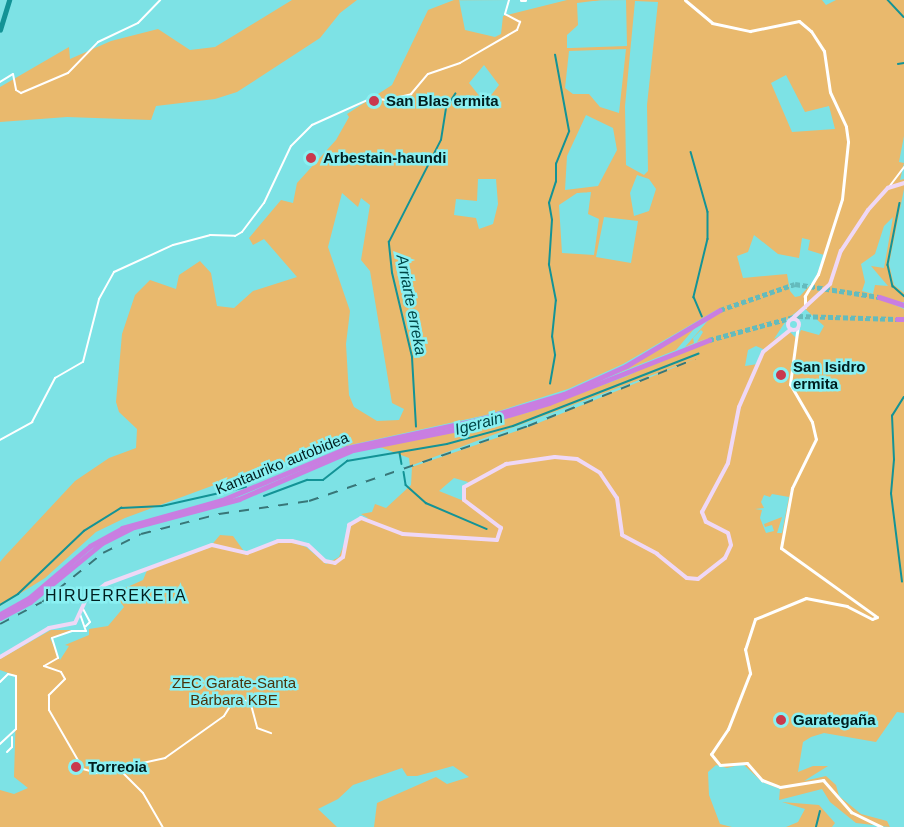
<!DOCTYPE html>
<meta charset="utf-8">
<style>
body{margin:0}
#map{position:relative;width:904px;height:827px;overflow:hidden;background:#7de2e5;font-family:Arial,sans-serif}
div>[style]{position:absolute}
.green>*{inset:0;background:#e9b96d}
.stream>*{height:1.5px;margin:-0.75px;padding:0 0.75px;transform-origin:0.75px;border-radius:0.75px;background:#139396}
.river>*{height:4.5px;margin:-2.25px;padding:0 2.25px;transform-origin:2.25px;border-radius:2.25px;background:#139396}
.motorway-tunnel>*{height:5px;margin-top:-2.5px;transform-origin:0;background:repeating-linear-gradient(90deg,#64bbbd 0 5px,transparent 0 7.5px)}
.minor>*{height:2px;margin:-1px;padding:0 1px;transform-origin:1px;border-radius:1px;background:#fff}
.tertiary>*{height:3px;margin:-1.5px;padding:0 1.5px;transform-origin:1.5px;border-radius:1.5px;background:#fff}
.secondary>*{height:4px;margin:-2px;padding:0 2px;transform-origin:2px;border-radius:2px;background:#efd8f6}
.secondary>.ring{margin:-2px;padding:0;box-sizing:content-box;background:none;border:4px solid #efd8f6;border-radius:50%}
.motorway>*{height:5px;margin:-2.5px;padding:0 2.5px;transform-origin:2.5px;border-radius:2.5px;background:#c97ee1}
.rail>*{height:1.5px;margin-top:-0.75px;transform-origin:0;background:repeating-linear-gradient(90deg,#387678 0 10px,transparent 0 20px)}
.dots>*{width:16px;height:16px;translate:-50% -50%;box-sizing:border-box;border:3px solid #8af0f2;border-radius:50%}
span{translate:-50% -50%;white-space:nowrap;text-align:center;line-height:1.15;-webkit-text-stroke:5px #8af0f2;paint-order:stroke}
.poi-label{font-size:15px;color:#001e1f;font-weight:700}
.left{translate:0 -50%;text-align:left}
.street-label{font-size:15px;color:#001e1f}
.park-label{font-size:15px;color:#49330c}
.water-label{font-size:16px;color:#004647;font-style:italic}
.neighbourhood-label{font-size:16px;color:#001e1f;letter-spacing:1.5px}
</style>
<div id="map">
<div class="green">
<i style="clip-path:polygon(292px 0,357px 0,340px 13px,320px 38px,237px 92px,215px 99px,156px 106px,151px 120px,67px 117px,0 122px,0 87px,69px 47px,70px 59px,111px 41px,158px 29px,190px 50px,215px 47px)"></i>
<i style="clip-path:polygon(evenodd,454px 0,459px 0,465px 30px,495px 37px,501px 34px,503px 16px,567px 0,601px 0,577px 3px,578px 25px,567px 35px,567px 48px,571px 48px,627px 46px,626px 0,822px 0,826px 5px,836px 0,904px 0,904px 136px,899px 162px,904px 163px,900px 180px,904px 179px,904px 189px,889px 264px,894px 285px,904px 293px,904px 302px,890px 303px,904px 309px,904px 713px,897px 712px,876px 742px,824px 733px,811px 737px,803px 742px,798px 772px,813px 766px,828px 766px,804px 781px,826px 776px,836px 785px,839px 796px,861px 814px,887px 821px,890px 827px,856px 823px,830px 802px,822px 789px,779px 800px,780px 789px,762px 782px,743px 764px,727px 768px,716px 765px,708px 772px,709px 795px,720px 824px,732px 827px,374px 827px,377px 803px,436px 777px,447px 784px,469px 777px,453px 766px,417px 776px,407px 776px,402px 768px,353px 785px,338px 799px,318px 809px,337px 827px,0 827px,0 790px,14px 794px,28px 788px,14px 777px,17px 676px,0 670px,0 659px,51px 630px,73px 630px,50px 638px,60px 660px,69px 646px,65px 645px,89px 635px,89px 629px,108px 626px,124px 607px,114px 593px,143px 580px,148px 568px,209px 548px,220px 535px,233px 536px,246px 554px,272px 543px,291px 542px,306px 547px,326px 564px,339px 557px,353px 521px,368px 518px,361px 514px,372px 512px,375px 504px,386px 508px,411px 485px,412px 467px,531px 426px,695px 359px,410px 466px,409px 458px,380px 447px,457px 432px,533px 411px,627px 376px,707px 338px,697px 342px,703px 332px,701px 330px,693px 338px,694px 343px,685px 347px,718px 309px,623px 364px,568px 389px,486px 415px,323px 451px,236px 477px,125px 518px,96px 532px,45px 578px,0 606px,0 562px,5px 556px,75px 481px,109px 458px,136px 448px,137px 429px,119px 412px,116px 402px,122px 334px,135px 295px,150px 280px,176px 289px,179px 275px,200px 261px,211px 273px,217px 306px,234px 308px,253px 291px,297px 277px,264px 239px,253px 245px,249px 238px,281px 200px,293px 203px,297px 183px,336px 140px,349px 117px,347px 114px,392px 85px,428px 10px,454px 0,635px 1px,658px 2px,647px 105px,648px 171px,644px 175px,626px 165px,625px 106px,635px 1px,454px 0,626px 49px,619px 113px,600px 107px,589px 94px,573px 94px,565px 88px,569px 51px,626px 49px,454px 0,484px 65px,499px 85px,485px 103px,469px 83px,484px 65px,454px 0,786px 75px,805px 112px,829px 106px,835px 129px,792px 132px,771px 83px,786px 75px,454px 0,586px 115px,613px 128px,617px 150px,598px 186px,565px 190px,567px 156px,586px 115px,454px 0,637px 175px,649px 179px,656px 189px,649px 211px,634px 216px,630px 193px,637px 175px,454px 0,478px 179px,496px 179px,498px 204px,493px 224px,479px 229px,476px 218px,454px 215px,456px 199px,477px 201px,478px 179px,454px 0,591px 192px,588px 214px,599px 219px,594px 255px,562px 253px,559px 205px,577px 193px,591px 192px,454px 0,342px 193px,358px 207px,361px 198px,370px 205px,361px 260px,370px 271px,392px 403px,404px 409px,399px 420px,377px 421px,354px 407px,349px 395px,346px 344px,350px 311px,328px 247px,342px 193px,454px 0,604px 217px,638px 221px,631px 263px,596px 257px,604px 217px,454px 0,893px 217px,884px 268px,871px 266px,888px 286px,875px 285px,873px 294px,862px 291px,865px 282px,861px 264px,875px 254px,884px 226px,893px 217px,454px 0,754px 235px,778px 254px,799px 258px,802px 238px,810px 240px,808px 250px,824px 255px,815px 280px,800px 296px,795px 297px,790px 291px,787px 274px,743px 278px,737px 256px,748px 252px,754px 235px,454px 0,803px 307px,824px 326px,819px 335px,801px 330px,797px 339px,789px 331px,774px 339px,787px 319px,803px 307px,454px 0,756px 346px,765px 350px,758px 364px,745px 366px,748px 350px,756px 346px,454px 0,454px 478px,468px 482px,462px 492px,464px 501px,439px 491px,454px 478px,454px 0,772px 494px,789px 497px,782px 533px,777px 533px,782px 517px,764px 524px,765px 527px,772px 525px,774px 531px,766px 533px,760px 518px,762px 510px,755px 509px,764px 508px,761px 502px,764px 495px,770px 497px,772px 494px)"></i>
<i style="clip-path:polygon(699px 323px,676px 350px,608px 377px,625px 369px)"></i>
<i style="clip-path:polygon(782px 802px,819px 805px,835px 823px,832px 827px,786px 827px,798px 822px,805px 809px)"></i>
</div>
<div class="stream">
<i style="left:888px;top:0;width:23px;rotate:47deg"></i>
<i style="left:898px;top:64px;width:6px;rotate:-9deg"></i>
<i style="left:691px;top:152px;width:62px;rotate:74.2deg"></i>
<i style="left:708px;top:212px;width:27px;rotate:90deg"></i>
<i style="left:708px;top:239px;width:60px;rotate:103.6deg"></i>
<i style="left:694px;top:297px;width:21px;rotate:67deg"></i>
<i style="left:900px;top:203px;width:63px;rotate:101deg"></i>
<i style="left:888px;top:265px;width:22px;rotate:77deg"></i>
<i style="left:893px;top:286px;width:15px;rotate:42deg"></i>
<i style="left:550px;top:384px;width:29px;rotate:-80deg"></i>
<i style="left:555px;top:355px;width:18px;rotate:-99deg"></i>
<i style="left:552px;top:337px;width:36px;rotate:-84deg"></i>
<i style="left:556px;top:301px;width:37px;rotate:-101deg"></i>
<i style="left:549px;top:265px;width:45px;rotate:-86.2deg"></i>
<i style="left:552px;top:220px;width:17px;rotate:-100deg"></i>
<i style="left:549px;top:203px;width:22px;rotate:-72deg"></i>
<i style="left:556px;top:182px;width:18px;rotate:-90deg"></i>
<i style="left:556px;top:164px;width:35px;rotate:-68deg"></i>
<i style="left:569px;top:131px;width:77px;rotate:-100.4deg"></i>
<i style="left:416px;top:427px;width:70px;rotate:-93.3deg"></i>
<i style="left:412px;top:357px;width:86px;rotate:-103.4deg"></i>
<i style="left:392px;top:273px;width:31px;rotate:-96deg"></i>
<i style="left:389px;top:242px;width:114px;rotate:-63deg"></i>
<i style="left:441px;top:140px;width:32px;rotate:-81deg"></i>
<i style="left:446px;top:108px;width:17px;rotate:-57deg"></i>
<i style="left:400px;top:453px;width:11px;rotate:80deg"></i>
<i style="left:404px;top:472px;width:13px;rotate:81deg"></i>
<i style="left:406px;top:485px;width:27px;rotate:42deg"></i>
<i style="left:426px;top:503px;width:66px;rotate:23.1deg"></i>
<i style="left:264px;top:496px;width:46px;rotate:-20.4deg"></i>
<i style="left:307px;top:480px;width:16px"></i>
<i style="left:323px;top:480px;width:31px;rotate:-38deg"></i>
<i style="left:347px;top:461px;width:101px;rotate:-9.6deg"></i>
<i style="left:447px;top:444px;width:68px;rotate:-15.3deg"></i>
<i style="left:513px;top:426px;width:199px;rotate:-21.3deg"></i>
<i style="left:902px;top:582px;width:89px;rotate:-97.1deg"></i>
<i style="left:891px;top:494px;width:34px;rotate:-85deg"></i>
<i style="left:894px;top:460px;width:44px;rotate:-92.6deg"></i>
<i style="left:892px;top:416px;width:22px;rotate:-58deg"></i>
<i style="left:0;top:605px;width:21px;rotate:-31deg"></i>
<i style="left:18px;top:594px;width:91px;rotate:-43.7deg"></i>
<i style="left:84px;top:531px;width:44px;rotate:-31.9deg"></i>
<i style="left:121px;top:508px;width:41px;rotate:-2.8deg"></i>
<i style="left:162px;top:506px;width:86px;rotate:-12.7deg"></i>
<i style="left:816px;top:827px;width:16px;rotate:-76deg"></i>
</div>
<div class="river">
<i style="left:0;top:30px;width:31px;rotate:-73deg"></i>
</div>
<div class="motorway-tunnel">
<i style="left:720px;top:310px;width:79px;rotate:-19.1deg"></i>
<i style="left:795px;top:284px;width:85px;rotate:8.8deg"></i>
<i style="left:709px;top:340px;width:92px;rotate:-15.1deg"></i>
<i style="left:798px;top:316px;width:99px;rotate:1.7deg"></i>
</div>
<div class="minor">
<i style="left:0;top:82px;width:15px;rotate:-32deg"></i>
<i style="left:13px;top:74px;width:16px;rotate:79deg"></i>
<i style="left:16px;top:90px;width:6px;rotate:31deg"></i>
<i style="left:21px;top:93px;width:51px;rotate:-23.1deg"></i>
<i style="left:68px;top:73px;width:43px;rotate:-45.9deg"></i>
<i style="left:98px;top:42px;width:44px;rotate:-25.4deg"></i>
<i style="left:138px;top:23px;width:32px;rotate:-46deg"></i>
<i style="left:889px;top:187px;width:25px;rotate:-53deg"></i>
<i style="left:0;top:440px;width:37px;rotate:-29deg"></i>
<i style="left:32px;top:422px;width:50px;rotate:-62.4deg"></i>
<i style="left:55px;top:378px;width:32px;rotate:-30deg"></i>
<i style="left:83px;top:362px;width:65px;rotate:-75.7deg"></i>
<i style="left:99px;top:299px;width:31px;rotate:-61deg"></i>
<i style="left:114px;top:272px;width:65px;rotate:-24.6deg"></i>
<i style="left:173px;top:245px;width:38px;rotate:-15deg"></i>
<i style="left:210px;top:235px;width:25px;rotate:2deg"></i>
<i style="left:235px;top:236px;width:8px;rotate:-30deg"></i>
<i style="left:242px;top:232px;width:36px;rotate:-53deg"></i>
<i style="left:264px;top:203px;width:63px;rotate:-64.7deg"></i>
<i style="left:291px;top:146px;width:30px;rotate:-45deg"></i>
<i style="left:312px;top:125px;width:66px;rotate:-24.2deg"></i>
<i style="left:372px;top:98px;width:14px;rotate:8deg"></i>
<i style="left:386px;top:100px;width:26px;rotate:-13deg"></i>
<i style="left:411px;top:94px;width:26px;rotate:-50deg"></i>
<i style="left:428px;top:74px;width:34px;rotate:-19deg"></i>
<i style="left:460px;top:63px;width:66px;rotate:-30.1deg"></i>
<i style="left:517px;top:30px;width:9px;rotate:-69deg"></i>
<i style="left:520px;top:22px;width:17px;rotate:-152deg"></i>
<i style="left:505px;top:14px;width:15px;rotate:-74deg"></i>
<i style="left:82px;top:607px;width:17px;rotate:62deg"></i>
<i style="left:90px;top:622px;width:6px;rotate:135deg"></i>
<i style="left:80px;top:614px;width:18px;rotate:71deg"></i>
<i style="left:86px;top:631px;width:14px;rotate:180deg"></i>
<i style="left:72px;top:631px;width:21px;rotate:161deg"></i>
<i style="left:52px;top:638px;width:21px;rotate:73deg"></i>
<i style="left:58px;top:658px;width:16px;rotate:150deg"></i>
<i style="left:44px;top:666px;width:18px;rotate:19deg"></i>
<i style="left:61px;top:672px;width:8px;rotate:60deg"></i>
<i style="left:65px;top:679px;width:23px;rotate:135deg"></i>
<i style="left:49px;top:695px;width:15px;rotate:90deg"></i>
<i style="left:49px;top:710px;width:68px;rotate:60deg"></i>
<i style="left:83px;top:769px;width:15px;rotate:16deg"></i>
<i style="left:97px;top:773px;width:70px;rotate:-12.4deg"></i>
<i style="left:165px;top:758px;width:72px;rotate:-35.4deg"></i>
<i style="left:224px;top:716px;width:19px;rotate:-58deg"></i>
<i style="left:234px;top:700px;width:16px;rotate:4deg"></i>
<i style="left:250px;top:701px;width:28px;rotate:75deg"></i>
<i style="left:257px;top:728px;width:15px;rotate:20deg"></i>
<i style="left:0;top:682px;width:11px;rotate:-45deg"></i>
<i style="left:8px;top:674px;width:8px;rotate:14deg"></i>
<i style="left:16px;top:676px;width:53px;rotate:90deg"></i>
<i style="left:16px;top:729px;width:22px;rotate:137deg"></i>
<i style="left:7px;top:752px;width:7px;rotate:-45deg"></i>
<i style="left:12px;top:747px;width:10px;rotate:-90deg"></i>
<i style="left:119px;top:769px;width:34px;rotate:45deg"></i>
<i style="left:143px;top:793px;width:39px;rotate:60deg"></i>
</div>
<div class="tertiary">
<i style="left:521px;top:0;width:4px"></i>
<i style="left:685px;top:0;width:35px;rotate:40deg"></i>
<i style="left:712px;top:23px;width:39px;rotate:12deg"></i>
<i style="left:750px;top:31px;width:50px;rotate:-11.5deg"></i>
<i style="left:799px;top:21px;width:16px;rotate:40deg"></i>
<i style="left:811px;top:31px;width:24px;rotate:57deg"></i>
<i style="left:824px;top:51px;width:41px;rotate:81.7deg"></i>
<i style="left:830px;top:92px;width:38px;rotate:65deg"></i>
<i style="left:846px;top:127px;width:15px;rotate:82deg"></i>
<i style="left:848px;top:142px;width:57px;rotate:96deg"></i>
<i style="left:842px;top:199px;width:79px;rotate:107.7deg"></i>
<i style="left:818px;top:274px;width:26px;rotate:121deg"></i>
<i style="left:805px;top:296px;width:11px;rotate:90deg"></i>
<i style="left:798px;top:325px;width:60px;rotate:97.7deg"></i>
<i style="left:790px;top:384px;width:44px;rotate:59.9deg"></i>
<i style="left:812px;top:422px;width:17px;rotate:77deg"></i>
<i style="left:816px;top:439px;width:55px;rotate:116.1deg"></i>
<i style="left:792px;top:488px;width:61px;rotate:100.4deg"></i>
<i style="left:781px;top:548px;width:118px;rotate:35.7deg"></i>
<i style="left:877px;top:617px;width:5px;rotate:158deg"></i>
<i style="left:872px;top:619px;width:28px;rotate:-153deg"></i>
<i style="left:847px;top:606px;width:42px;rotate:-169deg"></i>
<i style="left:806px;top:598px;width:55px;rotate:157.6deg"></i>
<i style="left:755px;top:619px;width:32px;rotate:108deg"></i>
<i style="left:745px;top:649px;width:25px;rotate:78deg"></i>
<i style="left:750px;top:673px;width:60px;rotate:111.4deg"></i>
<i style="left:728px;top:729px;width:30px;rotate:124deg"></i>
<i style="left:711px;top:754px;width:14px;rotate:51deg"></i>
<i style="left:720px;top:765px;width:27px;rotate:-4deg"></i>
<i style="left:747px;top:763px;width:23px;rotate:49deg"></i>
<i style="left:762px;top:780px;width:19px;rotate:21deg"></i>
<i style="left:780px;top:787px;width:44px;rotate:-9.2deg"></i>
<i style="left:823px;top:780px;width:43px;rotate:48.8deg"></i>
<i style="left:851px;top:812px;width:34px;rotate:26deg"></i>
</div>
<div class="secondary">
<i class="ring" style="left:787.5px;top:318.5px;width:7px;height:7px"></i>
<i style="left:792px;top:319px;width:52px;rotate:-42.6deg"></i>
<i style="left:830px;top:284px;width:35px;rotate:-72deg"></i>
<i style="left:841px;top:251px;width:49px;rotate:-56.6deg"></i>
<i style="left:868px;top:210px;width:30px;rotate:-48deg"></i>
<i style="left:888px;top:188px;width:17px;rotate:-17deg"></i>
<i style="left:0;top:657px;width:57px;rotate:-30.6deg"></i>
<i style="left:49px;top:628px;width:26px;rotate:-11deg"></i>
<i style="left:75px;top:623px;width:26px;rotate:-65deg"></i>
<i style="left:86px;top:599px;width:25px;rotate:-37deg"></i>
<i style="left:106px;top:584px;width:113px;rotate:-20.2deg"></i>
<i style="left:212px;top:545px;width:36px;rotate:13deg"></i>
<i style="left:247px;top:553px;width:33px;rotate:-21deg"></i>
<i style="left:278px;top:541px;width:14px"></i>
<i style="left:292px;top:541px;width:16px;rotate:14deg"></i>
<i style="left:308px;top:545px;width:23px;rotate:43deg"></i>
<i style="left:325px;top:561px;width:10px;rotate:11deg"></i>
<i style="left:335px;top:563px;width:10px;rotate:-37deg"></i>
<i style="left:343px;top:557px;width:33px;rotate:-79deg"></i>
<i style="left:349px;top:525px;width:14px;rotate:-30deg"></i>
<i style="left:361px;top:518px;width:45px;rotate:20.9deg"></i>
<i style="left:403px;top:534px;width:94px;rotate:3.7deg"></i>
<i style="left:497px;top:540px;width:13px;rotate:-72deg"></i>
<i style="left:501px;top:528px;width:46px;rotate:-142.9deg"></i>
<i style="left:464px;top:500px;width:13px;rotate:-90deg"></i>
<i style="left:464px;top:487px;width:48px;rotate:-28.7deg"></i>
<i style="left:506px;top:464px;width:49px;rotate:-8.1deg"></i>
<i style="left:555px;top:457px;width:22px;rotate:5deg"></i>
<i style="left:577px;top:459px;width:27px;rotate:31deg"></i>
<i style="left:600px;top:473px;width:30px;rotate:56deg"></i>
<i style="left:617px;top:498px;width:37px;rotate:82deg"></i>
<i style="left:622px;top:535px;width:40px;rotate:28deg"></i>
<i style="left:657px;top:554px;width:38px;rotate:39deg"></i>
<i style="left:687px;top:578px;width:11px;rotate:5deg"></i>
<i style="left:698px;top:579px;width:34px;rotate:-38deg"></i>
<i style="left:725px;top:558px;width:14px;rotate:-65deg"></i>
<i style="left:731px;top:545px;width:12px;rotate:-104deg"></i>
<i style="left:728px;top:533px;width:25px;rotate:-153deg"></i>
<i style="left:706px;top:522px;width:11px;rotate:-112deg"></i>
<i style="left:702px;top:512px;width:55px;rotate:-62deg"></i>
<i style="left:728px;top:463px;width:57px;rotate:-78.9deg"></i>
<i style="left:739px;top:407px;width:60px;rotate:-66.4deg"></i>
<i style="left:763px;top:352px;width:36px;rotate:-39deg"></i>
</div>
<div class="motorway">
<i style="left:879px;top:297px;width:26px;rotate:18deg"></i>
<i style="left:897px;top:319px;width:7px"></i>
<i style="left:0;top:614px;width:33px;rotate:-29deg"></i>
<i style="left:29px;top:598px;width:80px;rotate:-40.4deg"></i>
<i style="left:90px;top:546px;width:37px;rotate:-29deg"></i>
<i style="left:122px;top:528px;width:104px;rotate:-15.6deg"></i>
<i style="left:222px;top:500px;width:135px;rotate:-22.6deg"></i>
<i style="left:347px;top:448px;width:133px;rotate:-12.2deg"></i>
<i style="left:477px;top:420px;width:91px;rotate:-16.6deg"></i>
<i style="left:564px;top:394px;width:68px;rotate:-24.3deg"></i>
<i style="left:626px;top:366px;width:109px;rotate:-30.8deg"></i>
<i style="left:0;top:618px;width:34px;rotate:-28deg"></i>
<i style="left:30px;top:602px;width:93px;rotate:-39.3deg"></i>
<i style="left:102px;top:543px;width:36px;rotate:-27deg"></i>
<i style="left:134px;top:527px;width:109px;rotate:-14.9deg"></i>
<i style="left:239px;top:499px;width:124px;rotate:-23.3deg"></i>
<i style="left:353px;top:450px;width:117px;rotate:-11.3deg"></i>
<i style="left:468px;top:427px;width:84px;rotate:-16.5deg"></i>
<i style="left:549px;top:403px;width:172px;rotate:-21.5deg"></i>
</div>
<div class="rail">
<i style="left:0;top:624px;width:47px;rotate:-27.6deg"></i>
<i style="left:42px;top:602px;width:78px;rotate:-38.8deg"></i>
<i style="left:103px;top:553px;width:42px;rotate:-26.6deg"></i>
<i style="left:141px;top:534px;width:81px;rotate:-14.4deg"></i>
<i style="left:219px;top:514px;width:91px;rotate:-8.2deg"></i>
<i style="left:309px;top:501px;width:231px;rotate:-18.9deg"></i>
<i style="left:528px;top:426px;width:180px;rotate:-21.9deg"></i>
</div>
<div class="dots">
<i style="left:374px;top:101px;background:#c9394d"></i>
<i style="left:311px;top:158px;background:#c9394d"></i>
<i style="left:781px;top:375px;background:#c9394d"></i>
<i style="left:781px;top:720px;background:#c9394d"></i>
<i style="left:76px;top:767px;background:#c9394d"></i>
</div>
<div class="poi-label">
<span class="left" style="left:386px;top:101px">San Blas ermita</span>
<span class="left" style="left:323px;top:158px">Arbestain-haundi</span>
<span class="left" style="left:793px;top:375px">San Isidro<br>ermita</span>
<span class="left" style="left:793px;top:720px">Garategaña</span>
<span class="left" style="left:88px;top:767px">Torreoia</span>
</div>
<div class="street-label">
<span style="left:282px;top:463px;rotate:-22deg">Kantauriko autobidea</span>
</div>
<div class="park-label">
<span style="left:234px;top:691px">ZEC Garate-Santa<br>Bárbara KBE</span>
</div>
<div class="water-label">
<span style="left:411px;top:305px;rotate:79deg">Arriarte erreka</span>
<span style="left:479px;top:424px;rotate:-15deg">Igerain</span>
</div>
<div class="neighbourhood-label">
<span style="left:116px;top:596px">HIRUERREKETA</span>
</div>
</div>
